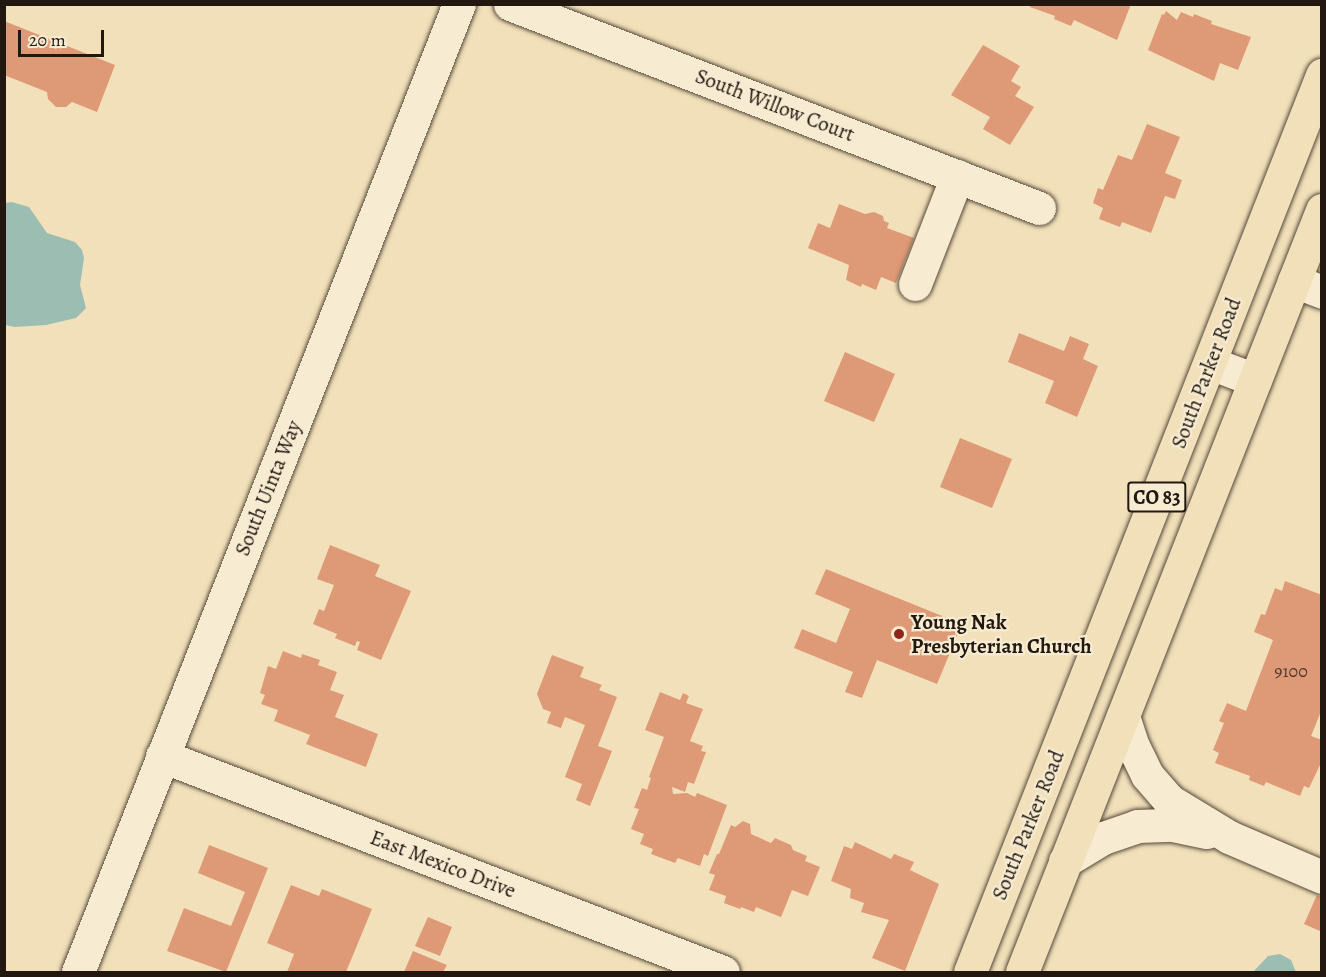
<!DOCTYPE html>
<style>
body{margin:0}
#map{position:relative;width:1326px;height:977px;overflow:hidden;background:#f2e0ba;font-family:Alegreya,serif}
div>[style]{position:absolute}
.water>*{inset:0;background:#9bbdb2}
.building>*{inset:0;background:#de9a76}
.roads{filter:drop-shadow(0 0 2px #564a3a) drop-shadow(0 0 2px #564a3a)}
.minor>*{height:33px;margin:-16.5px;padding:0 16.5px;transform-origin:16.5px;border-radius:16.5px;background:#f7ebd2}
.major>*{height:33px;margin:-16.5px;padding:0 16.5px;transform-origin:16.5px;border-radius:16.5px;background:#f2e0ba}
.dots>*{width:16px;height:16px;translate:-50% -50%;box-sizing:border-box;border:3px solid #f7ebd2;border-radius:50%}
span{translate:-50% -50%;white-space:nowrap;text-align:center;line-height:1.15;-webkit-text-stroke:4.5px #f7ebd2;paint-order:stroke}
.number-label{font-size:18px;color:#51382a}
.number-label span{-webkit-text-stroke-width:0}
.shield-label span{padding:2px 4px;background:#f7ebd2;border:2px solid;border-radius:4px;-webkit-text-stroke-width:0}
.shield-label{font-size:20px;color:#221810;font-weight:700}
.street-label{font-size:21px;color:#221810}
.poi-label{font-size:21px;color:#221810;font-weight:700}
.left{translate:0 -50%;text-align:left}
.frame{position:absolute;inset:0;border:6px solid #221810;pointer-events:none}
.scale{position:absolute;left:18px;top:30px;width:86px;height:27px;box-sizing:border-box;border:3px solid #221810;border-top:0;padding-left:8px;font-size:18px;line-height:21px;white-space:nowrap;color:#221810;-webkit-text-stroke:4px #f7ebd2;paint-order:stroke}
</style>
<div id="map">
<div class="water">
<i style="clip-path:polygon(12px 202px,29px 207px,47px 233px,75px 242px,82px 250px,84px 258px,80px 285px,86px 308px,76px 318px,46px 325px,15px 327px,5px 325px,5px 203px)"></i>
<i style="clip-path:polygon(1280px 954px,1291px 960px,1296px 972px,1253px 972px,1268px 956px)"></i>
</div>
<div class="building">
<i style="clip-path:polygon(1031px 4px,1131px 4px,1117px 40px,1074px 20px,1071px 26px,1054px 19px,1055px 16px,1030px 7px)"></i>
<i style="clip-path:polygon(1166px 11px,1177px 20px,1181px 12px,1193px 17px,1194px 14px,1212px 21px,1211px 24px,1251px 37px,1238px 70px,1220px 63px,1214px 81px,1148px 50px,1162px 14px,1164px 15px)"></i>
<i style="clip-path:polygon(4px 21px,115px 65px,97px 112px,72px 102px,66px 107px,56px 107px,48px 99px,47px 92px,4px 75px)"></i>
<i style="clip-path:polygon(983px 45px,1020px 66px,1011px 81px,1021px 87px,1015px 96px,1034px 107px,1010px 145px,983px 129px,990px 117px,951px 95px)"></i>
<i style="clip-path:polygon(1147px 124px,1180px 137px,1165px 173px,1182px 180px,1175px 199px,1165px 196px,1151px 233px,1122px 222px,1120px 227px,1099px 219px,1103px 208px,1093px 203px,1098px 188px,1103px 190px,1118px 155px,1132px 160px)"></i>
<i style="clip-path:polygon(839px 204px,865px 214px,874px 212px,883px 216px,884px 221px,889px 223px,887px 228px,914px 238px,896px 283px,881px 277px,876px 290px,862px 284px,861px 287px,846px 280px,849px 265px,808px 248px,818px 223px,830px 228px)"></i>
<i style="clip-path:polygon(1019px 333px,1064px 351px,1070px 336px,1089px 344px,1083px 359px,1098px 366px,1077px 417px,1045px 403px,1054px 381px,1008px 362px)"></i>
<i style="clip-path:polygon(845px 352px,895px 374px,874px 422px,824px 401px)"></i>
<i style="clip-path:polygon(960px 438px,1012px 459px,992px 508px,940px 487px)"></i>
<i style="clip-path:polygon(330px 545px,380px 565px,375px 576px,411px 591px,381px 660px,357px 650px,360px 642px,357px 641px,355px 646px,335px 638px,337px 634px,313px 624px,319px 609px,324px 611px,334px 585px,317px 579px)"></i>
<i style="clip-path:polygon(826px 569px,962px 624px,937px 684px,877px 660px,862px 698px,845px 692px,853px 672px,794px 648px,802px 629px,836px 643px,850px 609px,815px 594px)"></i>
<i style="clip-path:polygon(1285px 581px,1322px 595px,1322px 709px,1311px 736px,1322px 740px,1322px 761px,1309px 788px,1304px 786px,1300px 796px,1266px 782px,1264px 786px,1249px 780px,1250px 776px,1215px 763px,1219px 753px,1213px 750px,1224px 723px,1219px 721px,1227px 703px,1246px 711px,1273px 640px,1254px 632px,1261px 614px,1265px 615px,1275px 588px,1282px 591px)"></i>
<i style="clip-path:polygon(283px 651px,301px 658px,302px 654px,320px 660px,318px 665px,337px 672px,330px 690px,344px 695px,335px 717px,378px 734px,366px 767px,306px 744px,310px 735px,274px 721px,278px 710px,261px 704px,265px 695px,260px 693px,268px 666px,276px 669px)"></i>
<i style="clip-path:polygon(552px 655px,584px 667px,580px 677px,602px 685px,599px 690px,617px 697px,598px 746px,612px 751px,590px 806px,576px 800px,582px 784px,565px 777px,585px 725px,565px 717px,561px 728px,547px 723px,551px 712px,543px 709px,537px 694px)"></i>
<i style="clip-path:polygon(660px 692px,680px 700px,683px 693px,689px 696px,686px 703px,703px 709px,690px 741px,703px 746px,701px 751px,706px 752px,694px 784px,688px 782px,685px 792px,672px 787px,673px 794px,687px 793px,695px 797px,697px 793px,727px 805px,708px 856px,704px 854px,700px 866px,678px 858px,675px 863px,651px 854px,653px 849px,640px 844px,644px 834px,631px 829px,639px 809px,634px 808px,642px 788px,647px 790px,651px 778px,649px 777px,664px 737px,645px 730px)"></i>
<i style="clip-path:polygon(743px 821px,750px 824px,751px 834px,771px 843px,775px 838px,791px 845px,793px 850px,807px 856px,805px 861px,820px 867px,808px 896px,792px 890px,781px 917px,756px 907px,754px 912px,741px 907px,740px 909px,724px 903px,726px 896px,709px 890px,715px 875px,709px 873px,717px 854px,719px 854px,731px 825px,735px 827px)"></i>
<i style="clip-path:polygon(855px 842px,891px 859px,894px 854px,914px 862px,910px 870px,939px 884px,905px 971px,872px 958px,889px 920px,861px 912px,864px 903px,850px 898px,851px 889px,831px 881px,844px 846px,852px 849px)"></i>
<i style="clip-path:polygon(209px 845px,268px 868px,226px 972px,167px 951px,184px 908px,231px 926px,245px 892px,198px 873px)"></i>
<i style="clip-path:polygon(291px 885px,319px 896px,322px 889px,372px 909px,346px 972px,287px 972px,294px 954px,267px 943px)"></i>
<i style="clip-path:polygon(1317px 895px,1322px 898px,1322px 932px,1304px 924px)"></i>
<i style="clip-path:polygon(428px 917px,452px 927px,440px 956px,415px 946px)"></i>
<i style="clip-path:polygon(413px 951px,447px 965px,443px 972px,404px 972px)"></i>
</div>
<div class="roads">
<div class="minor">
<i style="left:510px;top:4px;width:567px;rotate:21.09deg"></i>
<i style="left:1294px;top:281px;width:30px;rotate:21deg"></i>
<i style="left:915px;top:284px;width:116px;rotate:-68.7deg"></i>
<i style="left:1210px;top:363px;width:48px;rotate:20.7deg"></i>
<i style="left:1123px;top:716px;width:32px;rotate:72deg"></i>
<i style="left:1133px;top:746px;width:32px;rotate:64deg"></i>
<i style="left:1147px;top:775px;width:35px;rotate:49deg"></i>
<i style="left:1170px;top:801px;width:69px;rotate:31.4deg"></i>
<i style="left:1229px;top:837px;width:101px;rotate:23.3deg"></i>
<i style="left:162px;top:756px;width:601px;rotate:21.06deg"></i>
<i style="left:1065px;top:861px;width:44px;rotate:-31.2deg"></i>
<i style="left:1103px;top:838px;width:36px;rotate:-19deg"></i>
<i style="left:1137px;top:826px;width:36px;rotate:-2deg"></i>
<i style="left:1173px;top:825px;width:34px;rotate:12deg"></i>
<i style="left:78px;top:972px;width:1040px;rotate:-68.52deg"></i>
</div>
<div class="major">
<i style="left:970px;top:972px;width:964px;rotate:-68.57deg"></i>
<i style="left:1022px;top:972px;width:819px;rotate:-68.51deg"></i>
</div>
</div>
<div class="dots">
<i style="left:899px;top:634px;background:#8f2418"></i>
</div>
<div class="number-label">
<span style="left:1291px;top:671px">9100</span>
</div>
<div class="shield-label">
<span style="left:1157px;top:497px">CO 83</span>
</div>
<div class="street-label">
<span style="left:775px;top:105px;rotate:21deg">South Willow Court</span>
<span style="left:1206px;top:373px;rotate:-69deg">South Parker Road</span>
<span style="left:268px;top:488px;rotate:-68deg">South Uinta Way</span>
<span style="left:1028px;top:825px;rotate:-68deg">South Parker Road</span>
<span style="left:443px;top:864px;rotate:21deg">East Mexico Drive</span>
</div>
<div class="poi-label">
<span class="left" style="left:911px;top:634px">Young Nak<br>Presbyterian Church</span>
</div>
<div class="frame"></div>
<div class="scale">20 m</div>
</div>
